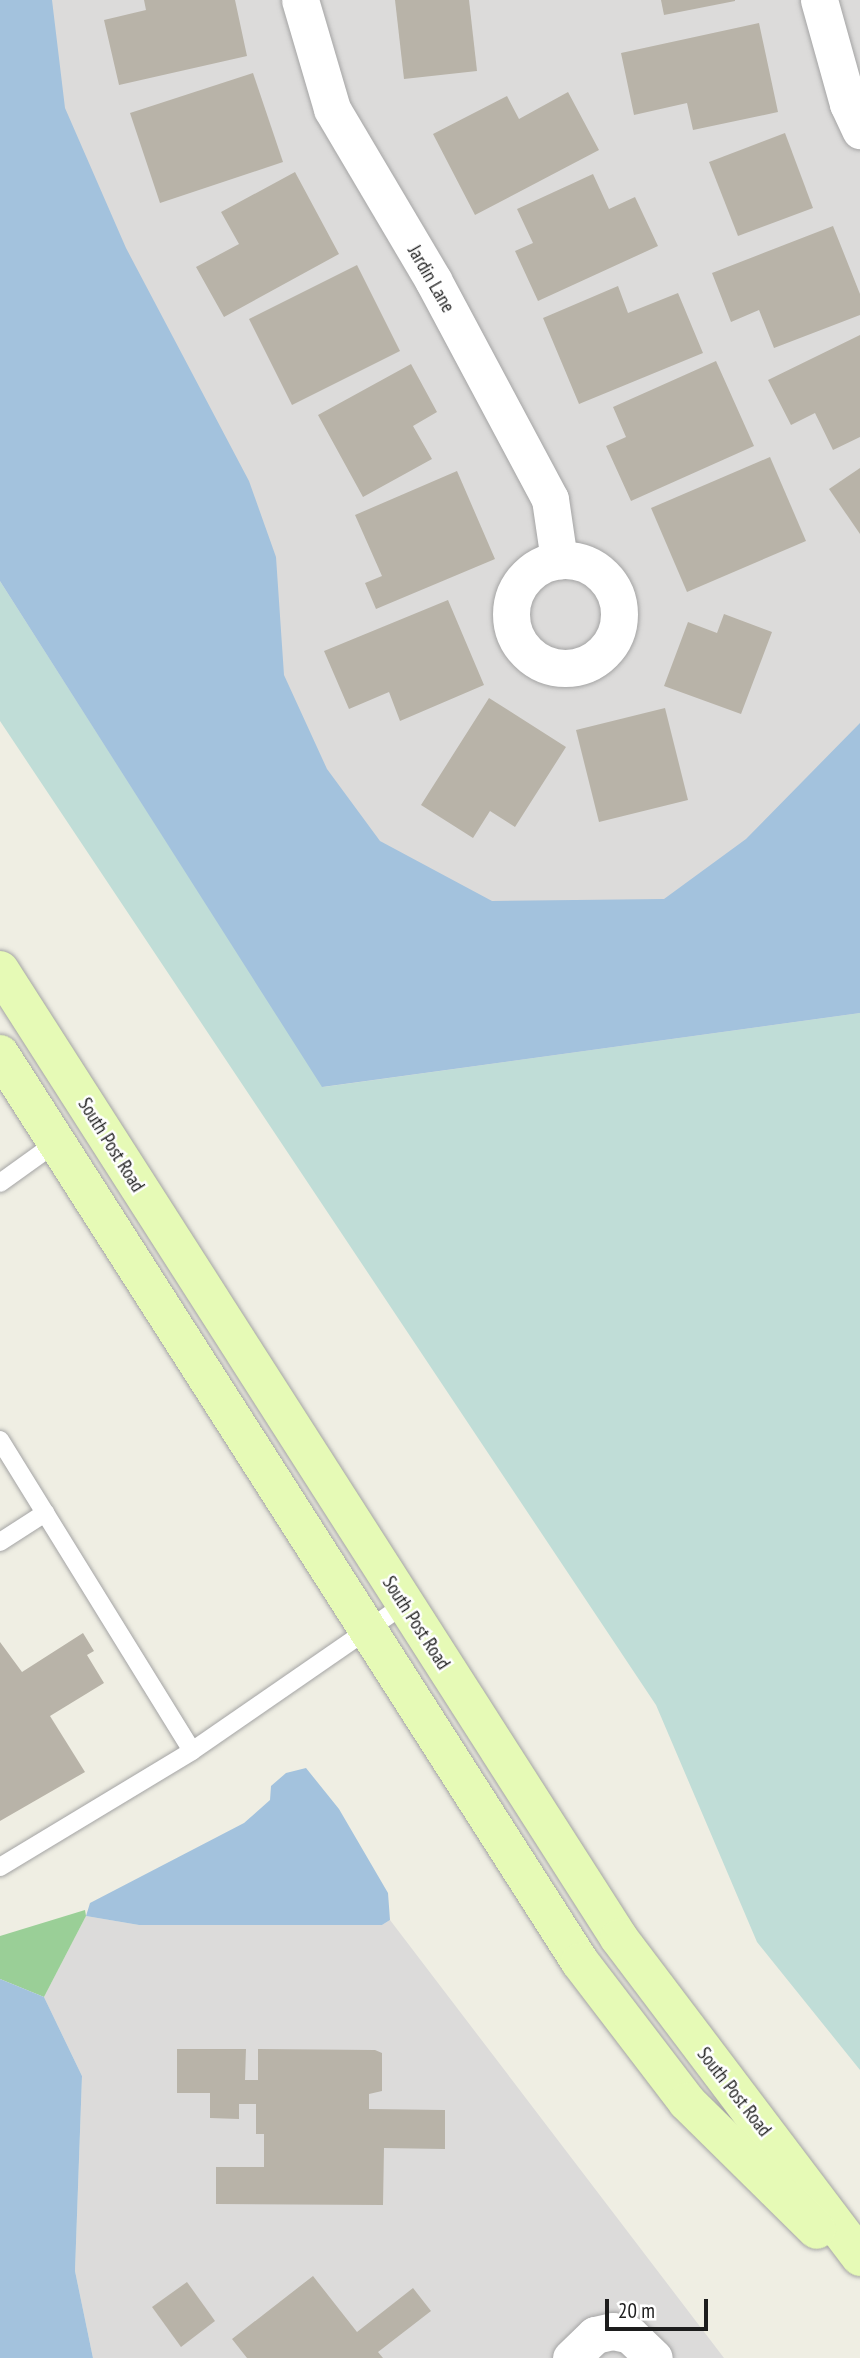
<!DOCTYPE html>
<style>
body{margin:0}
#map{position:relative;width:860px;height:2358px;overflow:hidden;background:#efeee3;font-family:"PT Sans Narrow",sans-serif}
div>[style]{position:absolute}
.residential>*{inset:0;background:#dcdbda}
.forest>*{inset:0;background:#9acf97}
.wetland>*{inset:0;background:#c0ddd7}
.water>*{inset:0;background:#a3c2dd}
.building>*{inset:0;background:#b8b3a8}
.roads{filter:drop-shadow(0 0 2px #a4a4a4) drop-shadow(0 0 2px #a4a4a4)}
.lane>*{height:18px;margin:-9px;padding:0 9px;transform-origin:9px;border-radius:9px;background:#fff}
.street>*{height:37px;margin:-18.5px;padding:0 18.5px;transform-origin:18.5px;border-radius:18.5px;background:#fff}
.street>.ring{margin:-18.5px;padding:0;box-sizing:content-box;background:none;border:37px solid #fff;border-radius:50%}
.secondary>*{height:38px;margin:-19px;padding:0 19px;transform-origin:19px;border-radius:19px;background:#e6fab6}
span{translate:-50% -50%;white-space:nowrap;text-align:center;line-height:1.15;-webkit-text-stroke:5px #fff;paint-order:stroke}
.street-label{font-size:19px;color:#1d1d1d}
.scale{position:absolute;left:605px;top:2299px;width:103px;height:32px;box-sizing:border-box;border:4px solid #1d1d1d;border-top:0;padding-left:9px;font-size:21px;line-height:24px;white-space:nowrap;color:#1d1d1d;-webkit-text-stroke:5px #fff;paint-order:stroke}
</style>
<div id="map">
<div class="residential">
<i style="clip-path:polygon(0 0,860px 0,860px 1013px,322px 1087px,0 581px)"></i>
<i style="clip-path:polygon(86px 1916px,139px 1925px,382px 1925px,390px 1920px,724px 2358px,93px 2358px,75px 2271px,82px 2076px,44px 1997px)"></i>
</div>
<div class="forest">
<i style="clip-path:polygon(85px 1910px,86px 1916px,44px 1997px,0 1979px,0 1936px)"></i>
</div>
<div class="wetland">
<i style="clip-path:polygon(0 581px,323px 1087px,860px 1013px,860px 2070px,757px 1942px,656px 1705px,0 721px)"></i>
</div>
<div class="water">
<i style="clip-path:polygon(0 0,52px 0,65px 108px,126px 248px,249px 481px,276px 557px,284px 675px,327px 769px,380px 841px,492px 901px,664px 899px,746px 839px,860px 723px,860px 1013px,322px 1087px,0 581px)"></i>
<i style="clip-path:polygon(306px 1768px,339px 1809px,388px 1893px,390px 1920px,382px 1925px,139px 1925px,86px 1916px,90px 1903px,244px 1823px,270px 1800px,271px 1786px,286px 1773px)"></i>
<i style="clip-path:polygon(0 1979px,44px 1997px,82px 2076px,75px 2271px,93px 2358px,0 2358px)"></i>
</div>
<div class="building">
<i style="clip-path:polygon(144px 0,235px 0,247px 56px,119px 85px,104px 20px,146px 10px)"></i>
<i style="clip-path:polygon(395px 0,469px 0,477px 71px,404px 79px)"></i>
<i style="clip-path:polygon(661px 0,735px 0,735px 1px,664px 15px)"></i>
<i style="clip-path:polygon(759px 23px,778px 112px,693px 130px,687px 103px,634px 115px,621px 53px)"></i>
<i style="clip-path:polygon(253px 73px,283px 162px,160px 203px,130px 113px)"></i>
<i style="clip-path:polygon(568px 92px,599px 150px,475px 215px,433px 134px,507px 96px,519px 119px)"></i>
<i style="clip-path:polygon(785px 133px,813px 208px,738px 236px,709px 162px)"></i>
<i style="clip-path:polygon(295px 172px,339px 254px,224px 317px,196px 267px,239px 244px,221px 212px)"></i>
<i style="clip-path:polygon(593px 174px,609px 209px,635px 197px,658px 246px,538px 301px,515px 251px,533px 243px,517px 209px)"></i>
<i style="clip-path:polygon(833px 226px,860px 294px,860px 315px,774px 348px,759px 310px,731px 322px,712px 273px)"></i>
<i style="clip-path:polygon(357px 265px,400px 351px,292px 405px,249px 319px)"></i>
<i style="clip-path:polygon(618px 286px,628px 313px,678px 293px,703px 353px,579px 404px,543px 318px)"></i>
<i style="clip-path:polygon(860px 335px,860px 437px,833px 450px,815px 413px,791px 425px,768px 380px)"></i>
<i style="clip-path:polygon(716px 361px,754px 446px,631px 501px,606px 446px,626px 437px,613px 407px)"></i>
<i style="clip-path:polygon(411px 364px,437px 412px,413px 426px,432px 459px,363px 497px,318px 415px)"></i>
<i style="clip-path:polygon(770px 457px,806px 541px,687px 592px,651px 508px)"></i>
<i style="clip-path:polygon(860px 468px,860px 534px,829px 489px)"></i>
<i style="clip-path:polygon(457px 471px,495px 559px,376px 609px,365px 583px,382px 576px,355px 515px)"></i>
<i style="clip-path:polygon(448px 600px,484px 685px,400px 721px,389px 692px,349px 709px,324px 651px)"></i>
<i style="clip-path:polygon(724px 614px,772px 632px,741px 714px,664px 686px,688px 622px,717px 633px)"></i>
<i style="clip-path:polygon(489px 698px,566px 747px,515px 827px,490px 811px,473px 838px,421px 805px)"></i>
<i style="clip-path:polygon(665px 708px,688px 800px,599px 822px,576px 730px)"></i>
<i style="clip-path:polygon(83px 1633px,94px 1651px,87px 1655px,104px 1683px,50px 1716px,85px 1772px,0 1821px,0 1642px,22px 1672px)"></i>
<i style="clip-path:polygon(177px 2049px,246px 2049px,245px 2080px,258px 2080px,258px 2049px,375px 2050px,382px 2053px,382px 2091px,369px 2094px,369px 2109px,445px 2110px,445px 2149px,384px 2148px,383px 2205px,216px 2204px,216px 2167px,264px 2167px,264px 2134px,256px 2134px,256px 2104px,239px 2104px,239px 2119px,210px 2118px,210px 2093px,177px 2093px)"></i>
<i style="clip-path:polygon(313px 2276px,357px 2332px,413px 2288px,431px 2311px,378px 2352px,383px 2358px,247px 2358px,232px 2339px)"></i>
<i style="clip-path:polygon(187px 2282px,215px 2321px,181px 2347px,152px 2307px)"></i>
</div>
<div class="roads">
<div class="lane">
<i style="left:0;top:1183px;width:70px;rotate:-35.7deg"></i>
<i style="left:0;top:1440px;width:365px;rotate:58.3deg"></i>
<i style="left:192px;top:1751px;width:257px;rotate:-34.6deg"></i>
<i style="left:0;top:1542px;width:54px;rotate:-32.8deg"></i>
<i style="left:0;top:1867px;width:224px;rotate:-31.1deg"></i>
</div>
<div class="street">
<i style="left:300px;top:0;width:114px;rotate:73.6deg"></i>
<i style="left:332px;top:109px;width:199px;rotate:59.4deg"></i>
<i style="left:433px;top:280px;width:248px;rotate:61.9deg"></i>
<i style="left:550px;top:499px;width:62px;rotate:81.6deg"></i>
<i style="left:819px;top:0;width:108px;rotate:74.4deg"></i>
<i style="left:848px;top:104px;width:29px;rotate:65deg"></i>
<i class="ring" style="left:511px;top:560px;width:71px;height:71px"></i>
<i style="left:571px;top:2358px;width:33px;rotate:-44deg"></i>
<i style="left:595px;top:2335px;width:18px;rotate:-13deg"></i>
<i style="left:613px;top:2331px;width:17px;rotate:13deg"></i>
<i style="left:630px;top:2335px;width:33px;rotate:44deg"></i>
</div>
<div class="secondary">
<i style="left:0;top:970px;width:1149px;rotate:57.4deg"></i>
<i style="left:619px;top:1938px;width:400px;rotate:52.9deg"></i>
<i style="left:0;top:1054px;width:1077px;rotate:57.43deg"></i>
<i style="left:580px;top:1962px;width:176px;rotate:52.6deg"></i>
<i style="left:687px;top:2102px;width:182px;rotate:44.6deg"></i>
</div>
</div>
<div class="street-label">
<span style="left:431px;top:279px;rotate:60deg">Jardin Lane</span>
<span style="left:111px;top:1145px;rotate:58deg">South Post Road</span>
<span style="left:416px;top:1623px;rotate:57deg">South Post Road</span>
<span style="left:734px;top:2092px;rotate:52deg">South Post Road</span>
</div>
<div class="scale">20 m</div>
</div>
